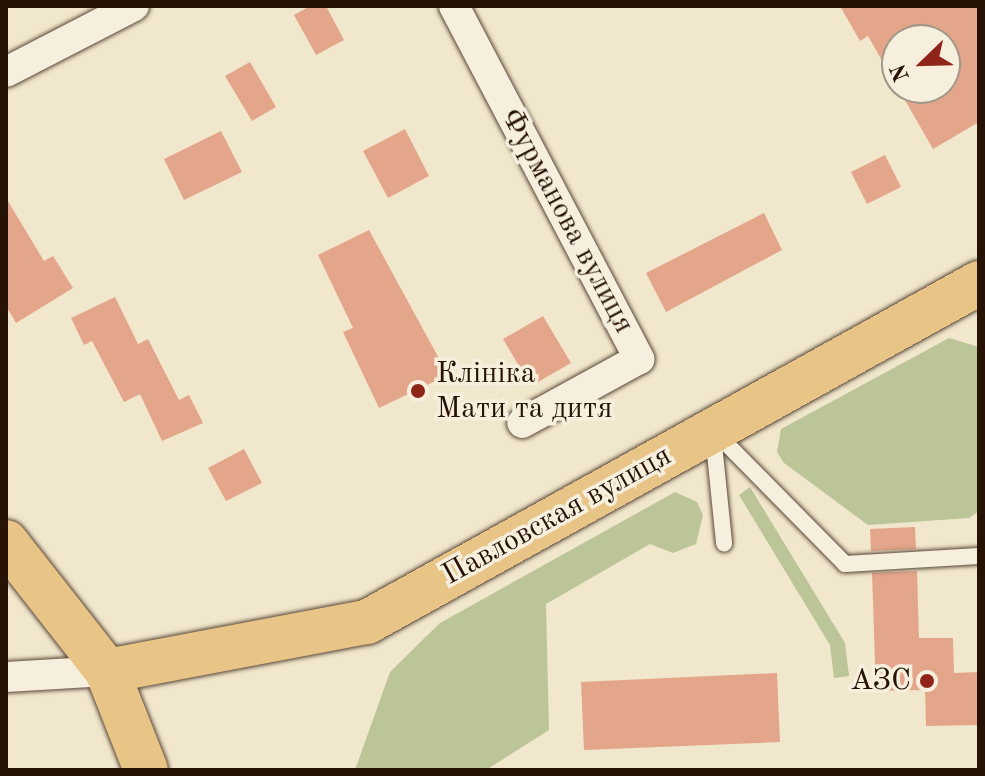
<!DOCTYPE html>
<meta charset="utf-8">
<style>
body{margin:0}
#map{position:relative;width:985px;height:776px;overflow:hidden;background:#f1e7cc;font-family:"Old Standard TT",serif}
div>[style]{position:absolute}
.green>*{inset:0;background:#bbc597}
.building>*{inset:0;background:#e4a68a}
.roads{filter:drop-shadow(0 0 2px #5a4738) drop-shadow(0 0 2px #5a4738)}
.lane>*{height:16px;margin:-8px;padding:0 8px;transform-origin:8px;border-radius:8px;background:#f6efde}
.street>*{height:30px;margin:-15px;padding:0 15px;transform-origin:15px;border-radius:15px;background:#f6efde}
.primary>*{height:44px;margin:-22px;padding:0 22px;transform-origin:22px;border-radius:22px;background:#e8c486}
.dots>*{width:22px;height:22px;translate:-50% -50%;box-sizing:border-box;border:4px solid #f6efde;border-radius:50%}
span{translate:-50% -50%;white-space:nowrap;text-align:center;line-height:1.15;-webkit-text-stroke:7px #f6efde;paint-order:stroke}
.street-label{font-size:30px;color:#271206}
.poi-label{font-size:30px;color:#271206}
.left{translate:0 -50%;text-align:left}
.right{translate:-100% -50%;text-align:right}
.frame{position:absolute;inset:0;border:8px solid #271206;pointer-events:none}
.north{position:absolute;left:881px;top:24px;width:80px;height:80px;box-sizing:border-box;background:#f6efde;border:2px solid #a39788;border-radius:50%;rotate:247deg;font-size:22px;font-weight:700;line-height:32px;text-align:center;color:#271206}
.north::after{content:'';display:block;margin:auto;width:28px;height:36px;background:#8f2418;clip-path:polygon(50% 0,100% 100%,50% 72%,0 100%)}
</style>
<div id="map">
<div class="green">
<i style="clip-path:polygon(949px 338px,979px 347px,979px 511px,969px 518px,868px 525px,784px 463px,777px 452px,781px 429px)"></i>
<i style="clip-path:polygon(750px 487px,845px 643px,849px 676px,834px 678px,830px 645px,739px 495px)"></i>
<i style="clip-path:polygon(675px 492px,697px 502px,703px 515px,696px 544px,673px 553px,650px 544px,546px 604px,549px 730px,486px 770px,355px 770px,390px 672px,440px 623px)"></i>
</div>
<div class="building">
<i style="clip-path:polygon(310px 6px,326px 6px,344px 40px,316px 55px,294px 15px)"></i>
<i style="clip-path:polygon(840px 6px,979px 6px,979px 122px,933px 149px,898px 88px,945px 88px,945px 40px,897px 40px,897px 87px,868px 36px,860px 41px)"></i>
<i style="clip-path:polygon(250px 62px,276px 107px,252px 121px,225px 76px)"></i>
<i style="clip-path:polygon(405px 129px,429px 176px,388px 198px,363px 151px)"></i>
<i style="clip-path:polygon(221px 131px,242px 172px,184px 200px,164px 159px)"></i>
<i style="clip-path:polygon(885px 155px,901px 187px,867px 204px,851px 172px)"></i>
<i style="clip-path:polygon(6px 198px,44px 261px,53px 256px,73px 288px,16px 323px,6px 306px)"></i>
<i style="clip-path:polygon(764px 213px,782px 250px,666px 312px,646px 273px)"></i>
<i style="clip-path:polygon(369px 230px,448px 375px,379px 408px,343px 332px,353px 328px,318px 255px)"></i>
<i style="clip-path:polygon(115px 297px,138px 344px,148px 339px,179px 400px,189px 395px,203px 423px,162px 441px,140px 394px,124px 402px,92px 341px,84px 345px,71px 318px)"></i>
<i style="clip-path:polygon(543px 316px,571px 363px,531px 386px,503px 339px)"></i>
<i style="clip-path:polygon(244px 449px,262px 483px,226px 501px,208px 468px)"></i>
<i style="clip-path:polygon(915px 527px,916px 549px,871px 551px,870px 529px)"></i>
<i style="clip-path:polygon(917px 571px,919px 638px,953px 638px,954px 673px,979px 672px,979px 725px,926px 726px,925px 690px,876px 691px,872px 573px)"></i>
<i style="clip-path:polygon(777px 673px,780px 742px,584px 750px,581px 682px)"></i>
</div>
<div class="roads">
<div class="lane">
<i style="left:716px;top:433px;width:184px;rotate:45.4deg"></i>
<i style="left:845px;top:564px;width:134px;rotate:-3.4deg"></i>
<i style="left:713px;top:434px;width:110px;rotate:84.2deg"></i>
</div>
<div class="street">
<i style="left:454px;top:6px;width:399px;rotate:62.3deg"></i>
<i style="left:639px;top:359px;width:133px;rotate:151.3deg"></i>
<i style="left:6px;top:72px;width:144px;rotate:-27.3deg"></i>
<i style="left:6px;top:677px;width:101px;rotate:-3.4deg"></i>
</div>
<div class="primary">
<i style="left:6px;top:542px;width:164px;rotate:51.9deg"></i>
<i style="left:107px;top:671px;width:106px;rotate:68.5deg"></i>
<i style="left:107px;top:671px;width:265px;rotate:-10.7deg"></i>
<i style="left:367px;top:622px;width:700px;rotate:-28.98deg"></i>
</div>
</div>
<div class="dots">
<i style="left:418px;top:391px;background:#8f2418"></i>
<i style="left:927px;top:681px;background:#8f2418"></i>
</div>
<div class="street-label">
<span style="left:567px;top:221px;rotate:62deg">Фурманова вулиця</span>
<span style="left:557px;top:516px;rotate:-29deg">Павловская вулиця</span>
</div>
<div class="poi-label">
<span class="left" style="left:436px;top:391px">Клініка<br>Мати та дитя</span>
<span class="right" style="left:911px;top:681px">АЗС</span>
</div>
<div class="frame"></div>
<div class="north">N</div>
</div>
